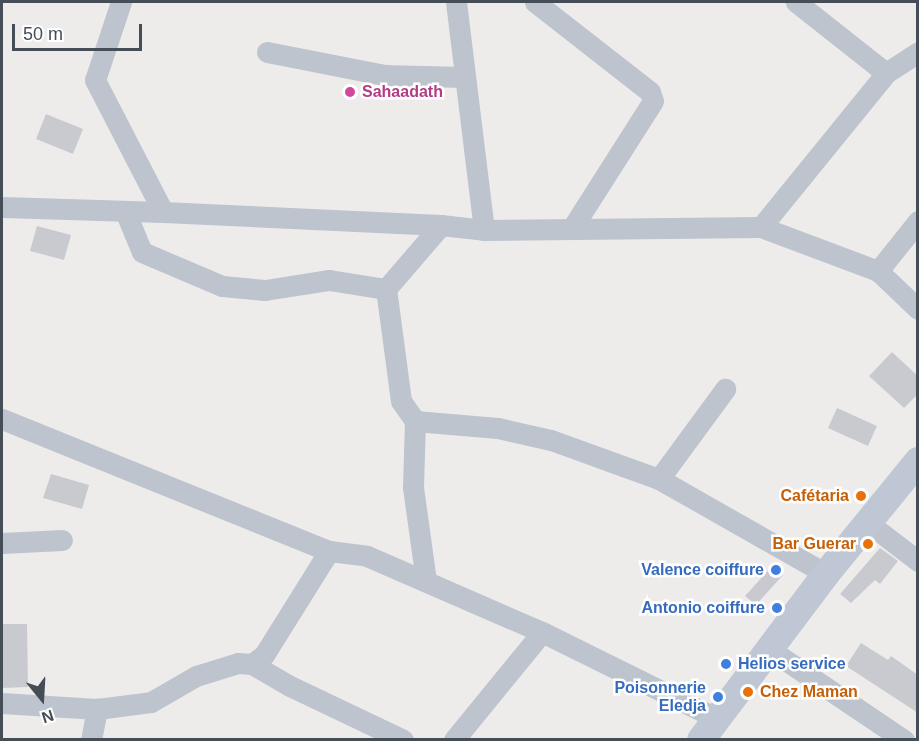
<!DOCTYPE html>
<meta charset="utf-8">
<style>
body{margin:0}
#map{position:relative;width:919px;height:741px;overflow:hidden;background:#eeeceb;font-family:Helvetica,sans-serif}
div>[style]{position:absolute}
.building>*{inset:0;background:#c9cad0}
.street>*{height:21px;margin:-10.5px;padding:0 10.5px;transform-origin:10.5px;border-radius:10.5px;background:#bdc4cd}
.secondary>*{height:28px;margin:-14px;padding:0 14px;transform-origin:14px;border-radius:14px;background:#bfc7d4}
.dots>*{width:16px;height:16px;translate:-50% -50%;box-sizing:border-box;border:3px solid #fff;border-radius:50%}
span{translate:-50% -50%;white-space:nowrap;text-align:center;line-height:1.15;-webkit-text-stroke:5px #fff;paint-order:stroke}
.hotel-label{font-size:16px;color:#b23c85;font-weight:700}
.left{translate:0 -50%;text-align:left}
.food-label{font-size:16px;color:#c56008;font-weight:700}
.right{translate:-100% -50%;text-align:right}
.shop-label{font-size:16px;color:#366cbe;font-weight:700}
.frame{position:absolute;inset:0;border:3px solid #454d57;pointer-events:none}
.north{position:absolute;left:12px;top:669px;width:60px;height:60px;-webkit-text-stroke:4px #fff;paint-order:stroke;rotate:162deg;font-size:16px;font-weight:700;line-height:24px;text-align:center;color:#454d57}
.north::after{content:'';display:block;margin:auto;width:21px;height:27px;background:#454d57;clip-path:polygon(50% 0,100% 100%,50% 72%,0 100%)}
.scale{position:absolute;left:12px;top:24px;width:130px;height:27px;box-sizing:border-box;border:3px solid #454d57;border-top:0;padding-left:8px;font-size:18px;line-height:21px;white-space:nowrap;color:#454d57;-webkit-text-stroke:4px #fff;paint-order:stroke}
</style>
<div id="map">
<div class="building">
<i style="clip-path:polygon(46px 114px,83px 129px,73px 154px,36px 139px)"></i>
<i style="clip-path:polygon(37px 226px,71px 235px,64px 260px,30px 251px)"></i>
<i style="clip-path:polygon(892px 352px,918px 376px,918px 394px,904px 408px,869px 376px)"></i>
<i style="clip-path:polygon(837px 408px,877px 426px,868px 446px,828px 428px)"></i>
<i style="clip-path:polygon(51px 474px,89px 485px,82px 509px,43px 498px)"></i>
<i style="clip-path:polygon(880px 548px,898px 561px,880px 584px,875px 580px,851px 603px,840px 594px)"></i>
<i style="clip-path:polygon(772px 566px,783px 575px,756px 605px,745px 596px)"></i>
<i style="clip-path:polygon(2px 624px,27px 624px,28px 687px,2px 688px)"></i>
<i style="clip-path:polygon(861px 643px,888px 660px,891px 656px,918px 675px,918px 713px,846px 666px)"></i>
</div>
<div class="street">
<i style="left:121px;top:2px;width:82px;rotate:108.4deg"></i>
<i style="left:95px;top:80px;width:148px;rotate:62.7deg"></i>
<i style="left:163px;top:212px;width:278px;rotate:2.7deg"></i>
<i style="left:535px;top:2px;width:146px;rotate:38deg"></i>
<i style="left:650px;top:92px;width:9px;rotate:72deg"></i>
<i style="left:653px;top:101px;width:151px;rotate:122.5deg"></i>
<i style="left:267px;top:52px;width:119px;rotate:11.1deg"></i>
<i style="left:384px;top:75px;width:80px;rotate:1.4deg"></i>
<i style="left:886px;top:73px;width:38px;rotate:-33deg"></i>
<i style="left:2px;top:207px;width:161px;rotate:1.8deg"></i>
<i style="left:125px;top:211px;width:44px;rotate:67.5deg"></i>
<i style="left:142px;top:252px;width:87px;rotate:23deg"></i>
<i style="left:222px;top:286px;width:43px;rotate:5.3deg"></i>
<i style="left:265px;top:290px;width:65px;rotate:-8.9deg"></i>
<i style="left:329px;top:280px;width:58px;rotate:9deg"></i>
<i style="left:761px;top:227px;width:198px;rotate:-50.9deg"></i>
<i style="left:886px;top:73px;width:115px;rotate:-141.7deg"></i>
<i style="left:484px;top:230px;width:277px;rotate:-0.6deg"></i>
<i style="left:761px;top:227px;width:125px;rotate:20.6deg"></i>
<i style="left:878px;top:271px;width:55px;rotate:43.5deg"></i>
<i style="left:878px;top:271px;width:64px;rotate:-51.3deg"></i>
<i style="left:2px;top:419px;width:353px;rotate:22deg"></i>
<i style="left:329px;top:551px;width:38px;rotate:7deg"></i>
<i style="left:367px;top:556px;width:191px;rotate:23.5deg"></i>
<i style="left:542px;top:632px;width:196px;rotate:26.3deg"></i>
<i style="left:415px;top:421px;width:83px;rotate:4.8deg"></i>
<i style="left:498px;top:428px;width:54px;rotate:12.8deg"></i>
<i style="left:551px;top:440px;width:115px;rotate:19.9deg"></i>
<i style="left:659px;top:479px;width:192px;rotate:29.6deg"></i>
<i style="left:659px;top:479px;width:112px;rotate:-53.7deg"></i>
<i style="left:867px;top:522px;width:64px;rotate:37.4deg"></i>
<i style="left:2px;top:543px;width:60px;rotate:-2.9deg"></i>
<i style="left:426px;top:581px;width:95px;rotate:-97.9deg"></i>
<i style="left:413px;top:487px;width:66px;rotate:-88.3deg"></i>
<i style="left:415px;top:421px;width:24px;rotate:-125deg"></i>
<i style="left:401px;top:401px;width:113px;rotate:-97.6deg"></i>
<i style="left:386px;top:289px;width:84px;rotate:-49.3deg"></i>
<i style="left:441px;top:225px;width:43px;rotate:6.6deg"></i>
<i style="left:484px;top:230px;width:230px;rotate:-97deg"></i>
<i style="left:769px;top:649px;width:163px;rotate:34deg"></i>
<i style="left:252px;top:664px;width:44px;rotate:30.1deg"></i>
<i style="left:290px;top:686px;width:125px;rotate:25.5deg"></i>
<i style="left:2px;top:703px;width:95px;rotate:3.6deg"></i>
<i style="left:91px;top:740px;width:32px;rotate:-79deg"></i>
<i style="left:97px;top:709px;width:54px;rotate:-7.4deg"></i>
<i style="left:151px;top:702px;width:52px;rotate:-30deg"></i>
<i style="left:196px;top:676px;width:44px;rotate:-17.2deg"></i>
<i style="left:238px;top:663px;width:14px;rotate:4deg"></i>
<i style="left:252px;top:664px;width:15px;rotate:-37deg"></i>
<i style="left:264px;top:655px;width:123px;rotate:-58deg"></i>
<i style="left:454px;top:740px;width:139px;rotate:-50.8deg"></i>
</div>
<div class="secondary">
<i style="left:701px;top:740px;width:208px;rotate:-53deg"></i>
<i style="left:826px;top:574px;width:146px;rotate:-50.8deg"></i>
</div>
<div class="dots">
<i style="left:350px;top:92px;background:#d1479c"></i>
<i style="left:861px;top:496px;background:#e8710a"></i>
<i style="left:868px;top:544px;background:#e8710a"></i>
<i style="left:776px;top:570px;background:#3f7fe0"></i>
<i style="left:777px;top:608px;background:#3f7fe0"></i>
<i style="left:726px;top:664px;background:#3f7fe0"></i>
<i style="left:748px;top:692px;background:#e8710a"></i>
<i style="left:718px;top:697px;background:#3f7fe0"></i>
</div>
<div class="hotel-label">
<span class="left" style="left:362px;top:92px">Sahaadath</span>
</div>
<div class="food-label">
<span class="right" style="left:849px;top:496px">Cafétaria</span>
<span class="right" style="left:856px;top:544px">Bar Guerar</span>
<span class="left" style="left:760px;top:692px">Chez Maman</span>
</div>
<div class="shop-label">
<span class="right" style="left:764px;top:570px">Valence coiffure</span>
<span class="right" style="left:765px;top:608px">Antonio coiffure</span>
<span class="left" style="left:738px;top:664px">Helios service</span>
<span class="right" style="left:706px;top:697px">Poisonnerie<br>Eledja</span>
</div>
<div class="frame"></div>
<div class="north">N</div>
<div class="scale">50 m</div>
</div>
